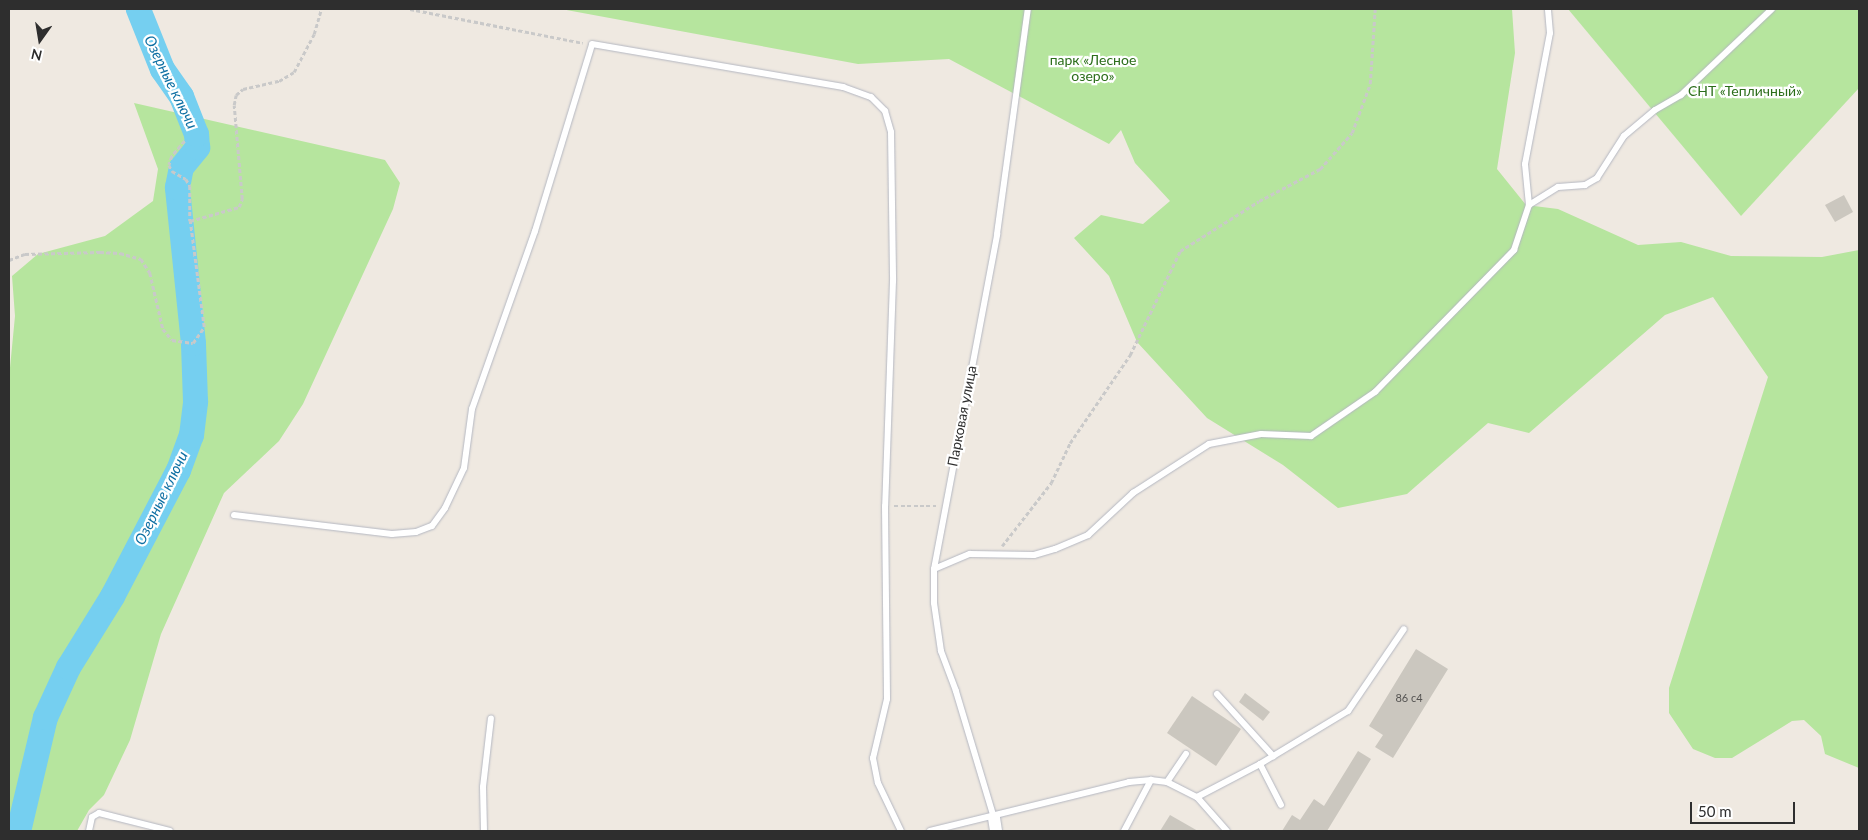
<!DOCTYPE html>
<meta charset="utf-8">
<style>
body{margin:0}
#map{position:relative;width:1868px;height:840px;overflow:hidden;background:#efe9e1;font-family:Lato,sans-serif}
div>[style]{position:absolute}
.green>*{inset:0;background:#b6e59e}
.river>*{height:25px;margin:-12.5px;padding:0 12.5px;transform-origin:12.5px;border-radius:12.5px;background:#75cff0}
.building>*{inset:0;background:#cbc7bf}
.path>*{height:2.5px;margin-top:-1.25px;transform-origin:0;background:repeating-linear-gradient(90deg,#c9c9c9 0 4px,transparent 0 6.5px)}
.roads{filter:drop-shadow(0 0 1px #b4b7c1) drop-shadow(0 0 1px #b4b7c1)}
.service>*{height:6px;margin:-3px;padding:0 3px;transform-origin:3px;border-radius:3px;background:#fff}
.minor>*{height:12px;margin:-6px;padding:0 6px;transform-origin:6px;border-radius:6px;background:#fff}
span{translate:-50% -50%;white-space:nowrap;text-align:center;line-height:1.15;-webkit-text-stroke:4.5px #fff;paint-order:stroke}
.number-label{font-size:11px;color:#555452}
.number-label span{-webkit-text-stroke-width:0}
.park-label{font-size:14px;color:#2c6e1b}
.street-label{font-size:14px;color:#2e2e2e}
.water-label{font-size:15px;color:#0d6fa3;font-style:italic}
.frame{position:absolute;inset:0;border:10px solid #2e2e2e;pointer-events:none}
.north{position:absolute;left:15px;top:15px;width:50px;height:50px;-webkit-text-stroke:4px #fff;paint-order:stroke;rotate:193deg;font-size:14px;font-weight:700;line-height:20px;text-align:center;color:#2e2e2e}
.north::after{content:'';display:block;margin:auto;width:18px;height:22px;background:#2e2e2e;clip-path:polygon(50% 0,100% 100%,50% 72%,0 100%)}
.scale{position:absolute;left:1690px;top:802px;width:105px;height:22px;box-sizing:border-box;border:2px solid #2e2e2e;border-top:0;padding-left:6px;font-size:15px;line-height:18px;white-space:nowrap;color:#2e2e2e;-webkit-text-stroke:4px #fff;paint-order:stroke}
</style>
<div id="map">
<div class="green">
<i style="clip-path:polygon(561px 9px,1512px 9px,1515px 53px,1497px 169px,1526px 205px,1558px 209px,1638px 245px,1681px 242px,1731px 256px,1822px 257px,1859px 250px,1859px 768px,1825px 754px,1821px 736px,1804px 720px,1792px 721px,1732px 758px,1715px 758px,1693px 749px,1669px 713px,1669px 688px,1768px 377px,1713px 297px,1665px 315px,1529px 433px,1488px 423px,1407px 494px,1338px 508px,1283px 465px,1207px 418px,1137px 342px,1109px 276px,1074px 238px,1101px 215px,1143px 224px,1170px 201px,1135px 163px,1121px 130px,1109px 144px,949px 59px,858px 64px)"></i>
<i style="clip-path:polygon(1568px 9px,1859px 9px,1859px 88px,1741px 216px)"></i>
<i style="clip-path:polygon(134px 103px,385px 160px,400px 183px,393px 209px,303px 404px,279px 441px,224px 493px,161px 634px,130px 740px,104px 795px,89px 810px,77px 831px,9px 831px,9px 378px,15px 316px,12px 276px,38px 254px,105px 236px,153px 201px,158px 169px)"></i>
</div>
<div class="river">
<i style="left:18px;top:831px;width:117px;rotate:-76.7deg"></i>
<i style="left:45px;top:717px;width:55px;rotate:-65.3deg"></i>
<i style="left:68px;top:667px;width:84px;rotate:-58.2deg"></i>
<i style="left:112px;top:596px;width:142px;rotate:-62.4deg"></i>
<i style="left:178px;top:470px;width:37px;rotate:-70deg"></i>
<i style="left:191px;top:435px;width:34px;rotate:-83deg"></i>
<i style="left:195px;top:401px;width:58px;rotate:-92deg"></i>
<i style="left:193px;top:343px;width:157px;rotate:-95.9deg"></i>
<i style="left:177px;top:187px;width:20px;rotate:-79deg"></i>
<i style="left:181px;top:167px;width:26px;rotate:-51deg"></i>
<i style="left:197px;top:147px;width:13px;rotate:-94deg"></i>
<i style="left:196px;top:134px;width:41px;rotate:-111.5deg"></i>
<i style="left:181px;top:96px;width:33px;rotate:-125deg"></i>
<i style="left:162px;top:69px;width:65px;rotate:-111.8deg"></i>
</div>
<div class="building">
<i style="clip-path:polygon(1844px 195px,1853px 212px,1835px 222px,1825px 205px)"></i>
<i style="clip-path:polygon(1416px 649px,1448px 669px,1393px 758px,1375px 747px,1383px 735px,1369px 726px)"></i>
<i style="clip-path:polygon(1245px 693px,1270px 712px,1263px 721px,1239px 702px)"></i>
<i style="clip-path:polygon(1192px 696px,1241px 729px,1216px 766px,1167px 733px)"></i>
<i style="clip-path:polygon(1358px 751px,1371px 759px,1327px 831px,1282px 831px,1292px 815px,1300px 820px,1314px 799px,1324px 806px)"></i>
<i style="clip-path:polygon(1170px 815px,1198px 831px,1160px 831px)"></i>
</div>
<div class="path">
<i style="left:410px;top:9px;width:176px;rotate:11.1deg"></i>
<i style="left:185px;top:141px;width:20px;rotate:131deg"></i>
<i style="left:172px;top:156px;width:9px;rotate:108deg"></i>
<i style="left:169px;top:165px;width:7px;rotate:63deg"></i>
<i style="left:172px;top:171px;width:16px;rotate:30deg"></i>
<i style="left:186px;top:179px;width:8px;rotate:60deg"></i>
<i style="left:190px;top:186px;width:35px;rotate:90deg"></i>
<i style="left:9px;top:260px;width:17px;rotate:-21deg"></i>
<i style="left:25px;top:254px;width:75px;rotate:-1.5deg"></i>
<i style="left:100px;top:252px;width:20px;rotate:3deg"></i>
<i style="left:120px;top:253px;width:22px;rotate:16deg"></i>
<i style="left:141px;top:259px;width:17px;rotate:57deg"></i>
<i style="left:150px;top:273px;width:57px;rotate:76.9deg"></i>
<i style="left:163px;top:329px;width:14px;rotate:51deg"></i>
<i style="left:172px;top:340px;width:21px;rotate:8deg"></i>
<i style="left:193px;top:343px;width:19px;rotate:-55deg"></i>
<i style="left:204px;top:327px;width:107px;rotate:-97.5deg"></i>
<i style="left:190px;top:221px;width:51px;rotate:-15.9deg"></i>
<i style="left:239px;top:207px;width:9px;rotate:-69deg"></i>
<i style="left:242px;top:199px;width:94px;rotate:-94.9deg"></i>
<i style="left:234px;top:105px;width:10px;rotate:-79deg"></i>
<i style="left:236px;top:95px;width:9px;rotate:-41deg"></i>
<i style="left:243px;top:89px;width:37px;rotate:-13deg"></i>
<i style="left:279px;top:81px;width:17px;rotate:-31deg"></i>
<i style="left:294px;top:72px;width:43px;rotate:-62.2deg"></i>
<i style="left:314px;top:34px;width:26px;rotate:-74deg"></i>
<i style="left:894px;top:506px;width:42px"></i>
<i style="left:1002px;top:546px;width:80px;rotate:-52.1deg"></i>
<i style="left:1051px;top:483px;width:44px;rotate:-64.6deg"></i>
<i style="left:1070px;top:443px;width:107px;rotate:-55.7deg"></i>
<i style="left:1130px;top:355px;width:115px;rotate:-64.3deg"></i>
<i style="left:1180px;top:251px;width:93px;rotate:-32.3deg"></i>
<i style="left:1259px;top:201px;width:69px;rotate:-27.7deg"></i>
<i style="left:1320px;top:169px;width:48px;rotate:-48.4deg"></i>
<i style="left:1352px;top:133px;width:52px;rotate:-69.8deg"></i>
<i style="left:1370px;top:84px;width:75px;rotate:-86.2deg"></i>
</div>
<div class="roads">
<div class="service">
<i style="left:1529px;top:205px;width:34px;rotate:-32deg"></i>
<i style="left:1558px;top:187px;width:27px;rotate:-4deg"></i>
<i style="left:1585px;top:185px;width:14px;rotate:-30deg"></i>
<i style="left:1597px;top:178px;width:50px;rotate:-57.3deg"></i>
<i style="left:1624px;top:136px;width:40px;rotate:-40deg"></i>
<i style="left:1655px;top:110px;width:30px;rotate:-30deg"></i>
<i style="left:1681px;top:95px;width:125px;rotate:-43.4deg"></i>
<i style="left:234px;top:515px;width:159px;rotate:6.9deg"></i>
<i style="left:392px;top:534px;width:24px;rotate:-5deg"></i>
<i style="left:416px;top:532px;width:17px;rotate:-21deg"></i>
<i style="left:432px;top:526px;width:22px;rotate:-54deg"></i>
<i style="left:445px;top:508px;width:44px;rotate:-64.6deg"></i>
<i style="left:464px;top:468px;width:60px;rotate:-82.3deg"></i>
<i style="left:472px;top:409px;width:189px;rotate:-70.5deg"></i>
<i style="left:535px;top:231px;width:195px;rotate:-73deg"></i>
<i style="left:592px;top:44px;width:255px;rotate:9.7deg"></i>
<i style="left:843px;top:87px;width:30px;rotate:20deg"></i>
<i style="left:871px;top:97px;width:20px;rotate:45deg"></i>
<i style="left:885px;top:111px;width:22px;rotate:74deg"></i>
<i style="left:891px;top:132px;width:149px;rotate:89.2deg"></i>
<i style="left:893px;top:281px;width:225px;rotate:92deg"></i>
<i style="left:885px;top:506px;width:193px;rotate:89.4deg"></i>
<i style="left:887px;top:699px;width:61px;rotate:103.3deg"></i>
<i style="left:873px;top:758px;width:25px;rotate:79deg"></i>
<i style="left:878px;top:783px;width:53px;rotate:64.4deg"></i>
<i style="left:934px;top:569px;width:39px;rotate:-23deg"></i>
<i style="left:970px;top:554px;width:64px;rotate:0.9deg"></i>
<i style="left:1034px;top:555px;width:22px;rotate:-16deg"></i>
<i style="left:1055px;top:549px;width:36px;rotate:-23deg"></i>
<i style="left:1088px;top:535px;width:62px;rotate:-43deg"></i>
<i style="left:1133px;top:493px;width:90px;rotate:-32.8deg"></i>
<i style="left:1209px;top:444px;width:53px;rotate:-10.9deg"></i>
<i style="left:1261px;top:434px;width:50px;rotate:2.3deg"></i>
<i style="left:1311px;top:436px;width:78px;rotate:-34.5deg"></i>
<i style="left:1375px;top:392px;width:199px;rotate:-45.6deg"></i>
<i style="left:1514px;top:250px;width:47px;rotate:-71.6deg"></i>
<i style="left:1529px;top:205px;width:41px;rotate:-95.6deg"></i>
<i style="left:1525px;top:164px;width:133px;rotate:-79.2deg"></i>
<i style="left:1550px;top:33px;width:24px;rotate:-95deg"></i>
<i style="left:1217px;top:694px;width:84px;rotate:47.9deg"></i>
<i style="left:1260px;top:764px;width:46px;rotate:62.9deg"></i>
<i style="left:1167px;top:782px;width:34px;rotate:-56deg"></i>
<i style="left:1197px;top:797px;width:71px;rotate:-27.6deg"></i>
<i style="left:1260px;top:764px;width:103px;rotate:-31.1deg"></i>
<i style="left:1348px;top:711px;width:99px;rotate:-55.7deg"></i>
<i style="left:994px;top:818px;width:133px;rotate:-106.7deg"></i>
<i style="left:956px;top:691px;width:43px;rotate:-110.6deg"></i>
<i style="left:941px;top:651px;width:49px;rotate:-98.3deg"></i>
<i style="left:934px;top:603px;width:34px;rotate:-90deg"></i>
<i style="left:934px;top:569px;width:341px;rotate:-79.3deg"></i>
<i style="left:997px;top:234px;width:227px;rotate:-82.2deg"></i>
<i style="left:89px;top:831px;width:14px;rotate:-78deg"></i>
<i style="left:92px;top:817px;width:8px;rotate:-30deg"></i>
<i style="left:99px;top:813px;width:73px;rotate:14.2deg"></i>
<i style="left:484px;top:831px;width:44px;rotate:-91.3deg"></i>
<i style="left:483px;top:787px;width:69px;rotate:-83.4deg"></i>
<i style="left:930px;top:831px;width:205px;rotate:-13.8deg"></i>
<i style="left:1129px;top:782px;width:22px;rotate:-5deg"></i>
<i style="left:1151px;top:780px;width:16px;rotate:7deg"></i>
<i style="left:1167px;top:782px;width:34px;rotate:27deg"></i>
<i style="left:1197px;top:797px;width:45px;rotate:48.6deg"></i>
<i style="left:1124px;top:831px;width:58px;rotate:-62.1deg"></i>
</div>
<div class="minor">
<i style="left:994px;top:818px;width:13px;rotate:81deg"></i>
</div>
</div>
<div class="number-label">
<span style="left:1409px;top:698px">86 с4</span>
</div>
<div class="park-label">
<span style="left:1093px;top:68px">парк «Лесное<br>озеро»</span>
<span style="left:1745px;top:91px">СНТ «Тепличный»</span>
</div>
<div class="street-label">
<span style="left:962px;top:416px;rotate:-79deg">Парковая улица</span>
</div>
<div class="water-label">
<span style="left:171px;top:82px;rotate:64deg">Озерные ключи</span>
<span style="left:161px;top:498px;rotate:-64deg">Озерные ключи</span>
</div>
<div class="frame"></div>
<div class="north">N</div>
<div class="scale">50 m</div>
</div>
